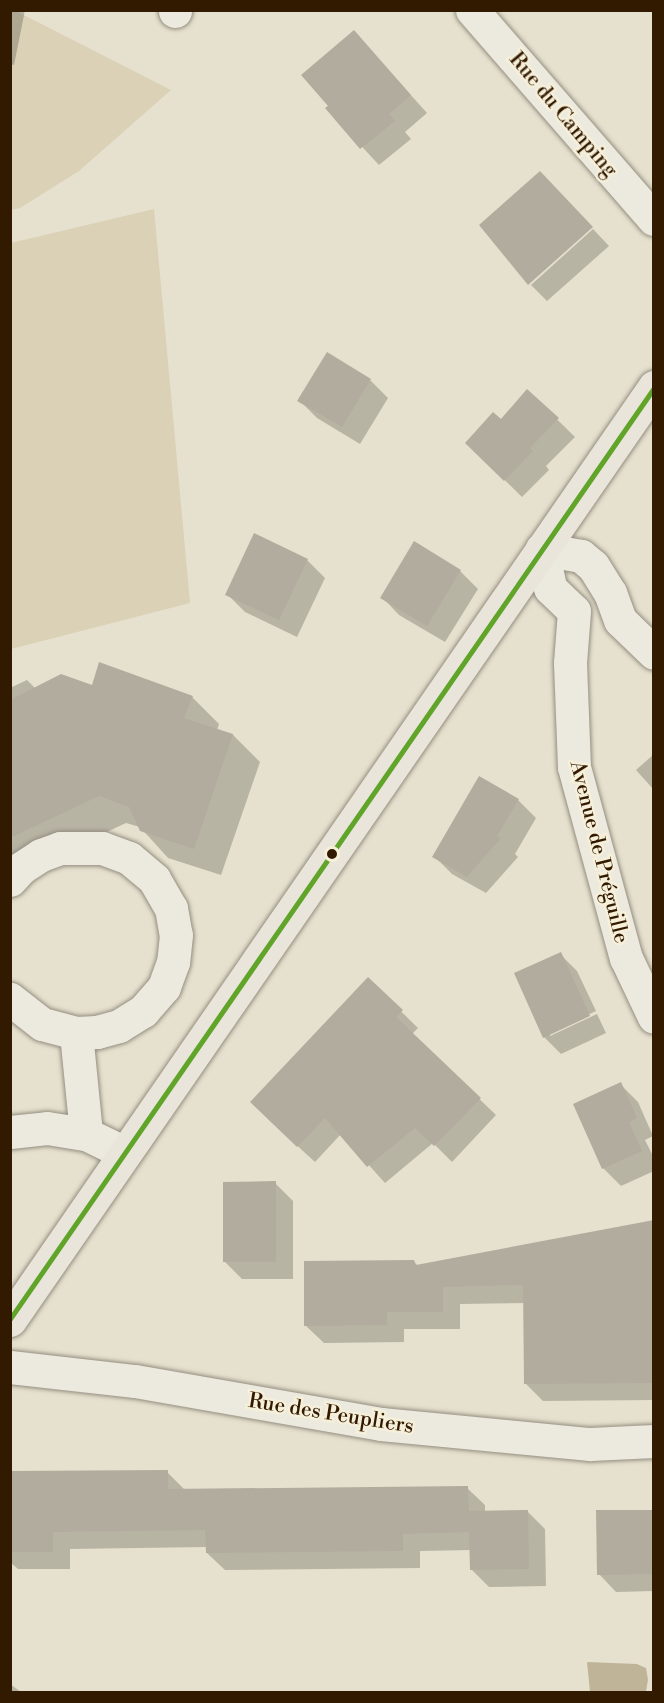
<!DOCTYPE html>
<meta charset="utf-8">
<style>
body{margin:0}
#map{position:relative;width:664px;height:1703px;overflow:hidden;background:#e6e1ce;font-family:"Libre Bodoni",serif}
div>[style]{position:absolute}
.green>*{inset:0;background:#dad1b6}
.water>*{inset:0;background:#c0b498}
.shadow>*{inset:0;background:#0003}
.building>*{inset:0;background:#b1ac9d}
.roads{filter:drop-shadow(0 0 2px #958e80) drop-shadow(0 0 2px #958e80)}
.minor>*{height:33px;margin:-16.5px;padding:0 16.5px;transform-origin:16.5px;border-radius:16.5px;background:#ece9df}
.major>*{height:33px;margin:-16.5px;padding:0 16.5px;transform-origin:16.5px;border-radius:16.5px;background:#e9e5da}
.bus-1>*{height:4.5px;margin:-2.25px;padding:0 2.25px;transform-origin:2.25px;border-radius:2.25px;background:#60a429}
.dots>*{width:16px;height:16px;translate:-50% -50%;box-sizing:border-box;border:3px solid #f6efd9;border-radius:50%}
span{translate:-50% -50%;white-space:nowrap;text-align:center;line-height:1.15;-webkit-text-stroke:5px #f6efd9;paint-order:stroke}
.street-label{font-size:21px;color:#321a00}
.frame{position:absolute;inset:0;border:12px solid #321a00;pointer-events:none}
</style>
<div id="map">
<div class="green">
<i style="clip-path:polygon(11px 10px,16px 11px,171px 90px,79px 171px,20px 208px,11px 210px)"></i>
<i style="clip-path:polygon(154px 209px,190px 603px,11px 649px,11px 243px)"></i>
</div>
<div class="water">
<i style="clip-path:polygon(587px 1662px,637px 1664px,646px 1668px,648px 1680px,646px 1691px,590px 1692px)"></i>
</div>
<div class="shadow">
<i style="clip-path:polygon(10px 10px,25px 10px,14px 65px,10px 64px)"></i>
<i style="clip-path:polygon(354px 32px,427px 113px,405px 132px,411px 139px,379px 165px,327px 109px)"></i>
<i style="clip-path:polygon(593px 229px,609px 246px,547px 301px,531px 285px)"></i>
<i style="clip-path:polygon(328px 354px,370px 380px,388px 398px,360px 444px,317px 418px,299px 400px)"></i>
<i style="clip-path:polygon(528px 391px,575px 437px,546px 466px,549px 470px,522px 497px,467px 443px,501px 421px)"></i>
<i style="clip-path:polygon(414px 543px,460px 571px,478px 589px,445px 642px,399px 615px,382px 597px)"></i>
<i style="clip-path:polygon(307px 560px,325px 578px,297px 637px,245px 612px,227px 594px)"></i>
<i style="clip-path:polygon(27px 680px,36px 689px,92px 686px,192px 697px,219px 724px,217px 730px,233px 735px,260px 762px,221px 875px,168px 858px,140px 827px,126px 823px,10px 877px,10px 688px)"></i>
<i style="clip-path:polygon(654px 754px,654px 790px,636px 770px)"></i>
<i style="clip-path:polygon(518px 800px,536px 818px,515px 854px,518px 857px,486px 893px,452px 874px,434px 856px)"></i>
<i style="clip-path:polygon(560px 954px,577px 971px,596px 1011px,550px 1033px,550px 1036px,597px 1014px,606px 1033px,561px 1054px,544px 1037px)"></i>
<i style="clip-path:polygon(369px 980px,418px 1028px,412px 1034px,496px 1115px,452px 1162px,433px 1143px,385px 1183px,341px 1134px,315px 1162px,268px 1119px)"></i>
<i style="clip-path:polygon(620px 1084px,638px 1102px,653px 1136px,645px 1140px,654px 1158px,654px 1171px,621px 1186px,603px 1168px)"></i>
<i style="clip-path:polygon(275px 1183px,293px 1201px,293px 1279px,242px 1279px,225px 1262px)"></i>
<i style="clip-path:polygon(654px 1222px,654px 1400px,543px 1401px,525px 1383px,525px 1303px,460px 1304px,460px 1329px,404px 1329px,404px 1342px,324px 1343px,306px 1326px,414px 1262px,418px 1266px)"></i>
<i style="clip-path:polygon(10px 1472px,167px 1472px,185px 1490px,467px 1488px,485px 1505px,485px 1512px,528px 1512px,545px 1529px,546px 1586px,489px 1587px,471px 1569px,471px 1550px,420px 1551px,420px 1568px,225px 1570px,207px 1553px,207px 1547px,70px 1549px,70px 1569px,18px 1569px,10px 1562px)"></i>
<i style="clip-path:polygon(654px 1511px,654px 1591px,616px 1592px,599px 1574px)"></i>
<i style="clip-path:polygon(10px 1684px,21px 1692px,10px 1692px)"></i>
</div>
<div class="building">
<i style="clip-path:polygon(354px 30px,411px 95px,389px 114px,395px 121px,360px 149px,325px 108px,328px 106px,301px 75px)"></i>
<i style="clip-path:polygon(540px 171px,593px 227px,528px 285px,479px 225px)"></i>
<i style="clip-path:polygon(327px 352px,371px 379px,342px 427px,297px 401px)"></i>
<i style="clip-path:polygon(527px 389px,559px 418px,530px 448px,533px 451px,504px 481px,465px 443px,493px 412px,501px 419px)"></i>
<i style="clip-path:polygon(254px 533px,308px 559px,279px 620px,225px 595px)"></i>
<i style="clip-path:polygon(414px 541px,461px 570px,427px 626px,380px 598px)"></i>
<i style="clip-path:polygon(99px 662px,193px 696px,184px 718px,233px 734px,194px 849px,140px 831px,129px 807px,99px 796px,10px 838px,10px 700px,61px 674px,92px 685px)"></i>
<i style="clip-path:polygon(479px 776px,519px 799px,497px 836px,501px 838px,467px 877px,432px 857px)"></i>
<i style="clip-path:polygon(561px 952px,590px 1016px,543px 1038px,514px 973px)"></i>
<i style="clip-path:polygon(368px 977px,403px 1010px,396px 1017px,481px 1098px,434px 1146px,415px 1128px,367px 1167px,325px 1118px,297px 1147px,250px 1102px)"></i>
<i style="clip-path:polygon(621px 1082px,637px 1118px,629px 1122px,642px 1151px,602px 1169px,573px 1104px)"></i>
<i style="clip-path:polygon(276px 1181px,276px 1262px,223px 1262px,223px 1182px)"></i>
<i style="clip-path:polygon(654px 1220px,654px 1383px,524px 1384px,523px 1285px,443px 1287px,443px 1312px,387px 1312px,387px 1325px,304px 1326px,304px 1261px,414px 1260px,416px 1265px)"></i>
<i style="clip-path:polygon(168px 1470px,168px 1489px,468px 1486px,469px 1511px,528px 1510px,529px 1569px,470px 1570px,469px 1532px,403px 1534px,403px 1551px,206px 1553px,205px 1530px,53px 1532px,53px 1552px,10px 1552px,10px 1471px)"></i>
<i style="clip-path:polygon(596px 1510px,654px 1510px,654px 1574px,597px 1575px)"></i>
</div>
<div class="roads">
<div class="minor">
<i style="left:175px;top:10px;width:1px;rotate:90deg"></i>
<i style="left:472px;top:10px;width:277px;rotate:49deg"></i>
<i style="left:654px;top:653px;width:47px;rotate:-135.9deg"></i>
<i style="left:620px;top:620px;width:29px;rotate:-110deg"></i>
<i style="left:610px;top:593px;width:32px;rotate:-122deg"></i>
<i style="left:593px;top:566px;width:16px;rotate:-140deg"></i>
<i style="left:581px;top:556px;width:40px;rotate:-170deg"></i>
<i style="left:542px;top:549px;width:40px;rotate:78deg"></i>
<i style="left:550px;top:588px;width:33px;rotate:44deg"></i>
<i style="left:574px;top:611px;width:52px;rotate:94.4deg"></i>
<i style="left:570px;top:663px;width:104px;rotate:87.8deg"></i>
<i style="left:574px;top:767px;width:198px;rotate:74.8deg"></i>
<i style="left:626px;top:958px;width:65px;rotate:64.6deg"></i>
<i style="left:10px;top:880px;width:16px;rotate:-47deg"></i>
<i style="left:21px;top:868px;width:24px;rotate:-33deg"></i>
<i style="left:41px;top:855px;width:20px;rotate:-20deg"></i>
<i style="left:60px;top:848px;width:42px"></i>
<i style="left:102px;top:848px;width:29px;rotate:20deg"></i>
<i style="left:129px;top:858px;width:33px;rotate:40deg"></i>
<i style="left:154px;top:879px;width:34px;rotate:60deg"></i>
<i style="left:171px;top:908px;width:27px;rotate:80deg"></i>
<i style="left:176px;top:935px;width:27px;rotate:96deg"></i>
<i style="left:173px;top:962px;width:27px;rotate:110deg"></i>
<i style="left:164px;top:987px;width:32px;rotate:131deg"></i>
<i style="left:143px;top:1011px;width:28px;rotate:148deg"></i>
<i style="left:119px;top:1026px;width:23px;rotate:165deg"></i>
<i style="left:97px;top:1032px;width:21px;rotate:177deg"></i>
<i style="left:76px;top:1033px;width:35px;rotate:-165deg"></i>
<i style="left:42px;top:1024px;width:41px;rotate:-142deg"></i>
<i style="left:76px;top:1033px;width:101px;rotate:84.3deg"></i>
<i style="left:10px;top:1132px;width:37px;rotate:-6deg"></i>
<i style="left:47px;top:1128px;width:39px;rotate:9deg"></i>
<i style="left:86px;top:1134px;width:43px;rotate:26deg"></i>
<i style="left:10px;top:1367px;width:126px;rotate:6.4deg"></i>
<i style="left:135px;top:1381px;width:250px;rotate:9.9deg"></i>
<i style="left:381px;top:1424px;width:210px;rotate:5.5deg"></i>
<i style="left:590px;top:1444px;width:64px;rotate:-2.7deg"></i>
</div>
<div class="major">
<i style="left:10px;top:1320px;width:1134px;rotate:-55.38deg"></i>
</div>
</div>
<div class="bus-1">
<i style="left:10px;top:1319px;width:1132px;rotate:-55.33deg"></i>
</div>
<div class="dots">
<i style="left:332px;top:854px;background:#321a00"></i>
</div>
<div class="street-label">
<span style="left:563px;top:115px;rotate:50deg">Rue du Camping</span>
<span style="left:599px;top:852px;rotate:76deg">Avenue de Préguille</span>
<span style="left:331px;top:1414px;rotate:9deg">Rue des Peupliers</span>
</div>
<div class="frame"></div>
</div>
